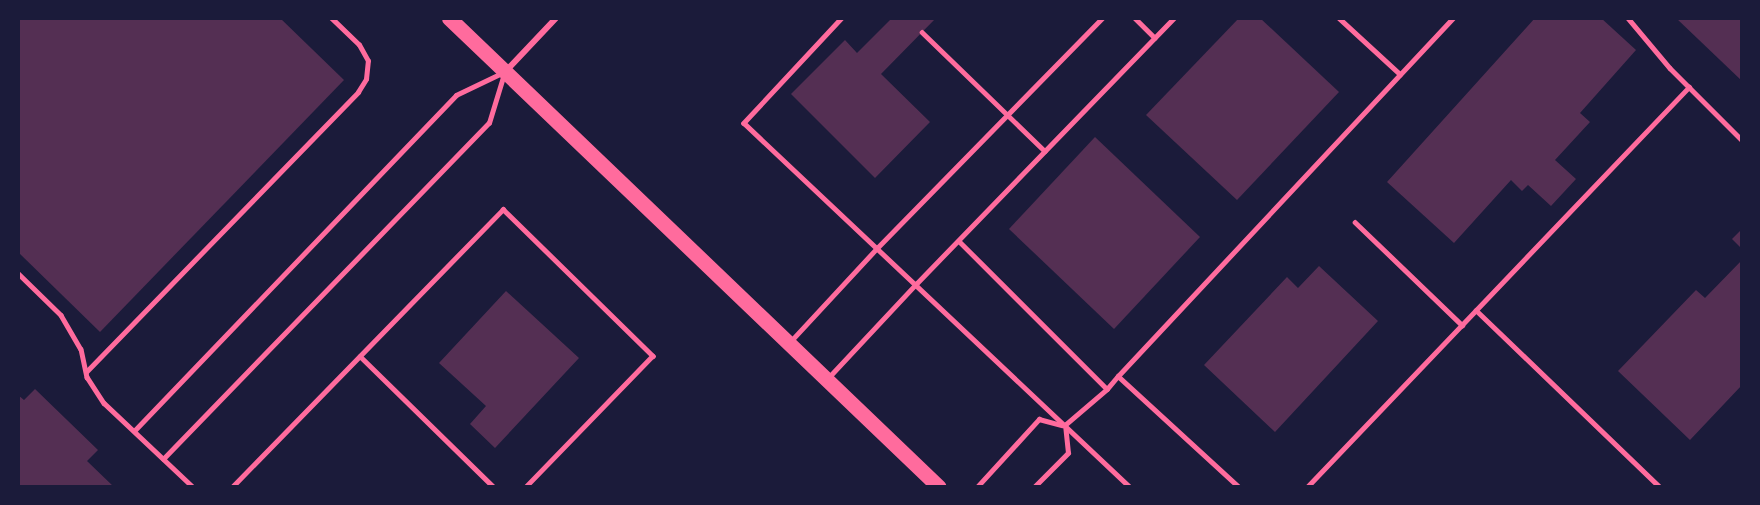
<!DOCTYPE html>
<style>
body{margin:0}
#map{position:relative;width:1760px;height:505px;overflow:hidden;background:#1b1b3a;font-family:Manrope,sans-serif}
div>[style]{position:absolute}
.building>*{inset:0;background:#542f53}
.service>*{height:4.5px;margin:-2.25px;padding:0 2.25px;transform-origin:2.25px;border-radius:2.25px;background:#ff6b9d}
.minor>*{height:6px;margin:-3px;padding:0 3px;transform-origin:3px;border-radius:3px;background:#ff6b9d}
.primary>*{height:15px;margin:-7.5px;padding:0 7.5px;transform-origin:7.5px;border-radius:7.5px;background:#ff6b9d}
span{translate:-50% -50%;white-space:nowrap;text-align:center;line-height:1.15;-webkit-text-stroke:4.5px #1b1b3a;paint-order:stroke}
.frame{position:absolute;inset:0;border:20px solid #1b1b3a;pointer-events:none}
</style>
<div id="map">
<div class="building">
<i style="clip-path:polygon(18px 18px,280px 18px,344px 80px,100px 332px,18px 252px)"></i>
<i style="clip-path:polygon(892px 18px,936px 18px,881px 74px,930px 122px,875px 178px,791px 94px,845px 40px,857px 53px)"></i>
<i style="clip-path:polygon(1239px 18px,1260px 18px,1339px 92px,1237px 200px,1146px 115px)"></i>
<i style="clip-path:polygon(1535px 18px,1601px 18px,1636px 50px,1580px 113px,1590px 122px,1555px 160px,1576px 179px,1551px 206px,1528px 185px,1522px 191px,1511px 180px,1454px 243px,1387px 182px)"></i>
<i style="clip-path:polygon(1676px 18px,1742px 18px,1742px 81px)"></i>
<i style="clip-path:polygon(1095px 137px,1200px 237px,1114px 329px,1009px 229px)"></i>
<i style="clip-path:polygon(1742px 229px,1742px 249px,1732px 239px)"></i>
<i style="clip-path:polygon(1742px 260px,1742px 385px,1690px 440px,1618px 371px,1696px 290px,1705px 298px)"></i>
<i style="clip-path:polygon(1319px 266px,1378px 321px,1275px 432px,1204px 365px,1287px 277px,1298px 288px)"></i>
<i style="clip-path:polygon(506px 291px,579px 358px,495px 448px,470px 424px,486px 406px,439px 363px)"></i>
<i style="clip-path:polygon(35px 389px,98px 450px,87px 461px,114px 487px,18px 487px,18px 395px,24px 400px)"></i>
</div>
<div class="service">
<i style="left:842px;top:18px;width:144px;rotate:133deg"></i>
<i style="left:744px;top:123px;width:531px;rotate:43.32deg"></i>
<i style="left:1135px;top:18px;width:28px;rotate:45deg"></i>
<i style="left:1339px;top:18px;width:83px;rotate:42.6deg"></i>
<i style="left:1628px;top:18px;width:65px;rotate:50deg"></i>
<i style="left:1670px;top:68px;width:102px;rotate:45deg"></i>
<i style="left:922px;top:32px;width:171px;rotate:44.1deg"></i>
<i style="left:1355px;top:222px;width:149px;rotate:43.9deg"></i>
<i style="left:959px;top:241px;width:209px;rotate:45deg"></i>
<i style="left:18px;top:273px;width:60px;rotate:44.3deg"></i>
<i style="left:61px;top:315px;width:39px;rotate:60deg"></i>
<i style="left:81px;top:349px;width:29px;rotate:78deg"></i>
<i style="left:87px;top:377px;width:31px;rotate:57deg"></i>
<i style="left:104px;top:403px;width:122px;rotate:43.3deg"></i>
<i style="left:1476px;top:310px;width:255px;rotate:43.9deg"></i>
<i style="left:790px;top:342px;width:128px;rotate:-47.2deg"></i>
<i style="left:877px;top:248px;width:322px;rotate:-45.6deg"></i>
<i style="left:360px;top:356px;width:187px;rotate:44.4deg"></i>
<i style="left:86px;top:372px;width:390px;rotate:-45.8deg"></i>
<i style="left:358px;top:92px;width:15px;rotate:-58deg"></i>
<i style="left:366px;top:79px;width:18px;rotate:-84deg"></i>
<i style="left:368px;top:61px;width:18px;rotate:-119deg"></i>
<i style="left:359px;top:45px;width:39px;rotate:-136deg"></i>
<i style="left:1118px;top:376px;width:490px;rotate:-46.9deg"></i>
<i style="left:828px;top:378px;width:129px;rotate:-46.9deg"></i>
<i style="left:916px;top:284px;width:371px;rotate:-45.9deg"></i>
<i style="left:1065px;top:425px;width:55px;rotate:-40.6deg"></i>
<i style="left:1107px;top:389px;width:17px;rotate:-50deg"></i>
<i style="left:1118px;top:376px;width:164px;rotate:42.5deg"></i>
<i style="left:134px;top:431px;width:465px;rotate:-46.2deg"></i>
<i style="left:456px;top:95px;width:51px;rotate:-25.6deg"></i>
<i style="left:163px;top:459px;width:468px;rotate:-45.9deg"></i>
<i style="left:489px;top:123px;width:51px;rotate:-73deg"></i>
<i style="left:232px;top:487px;width:388px;rotate:-45.7deg"></i>
<i style="left:503px;top:209px;width:210px;rotate:44.4deg"></i>
<i style="left:653px;top:356px;width:182px;rotate:134.1deg"></i>
<i style="left:977px;top:487px;width:92px;rotate:-47.6deg"></i>
<i style="left:1039px;top:419px;width:24px;rotate:15deg"></i>
<i style="left:1034px;top:487px;width:48px;rotate:-45deg"></i>
<i style="left:1068px;top:453px;width:28px;rotate:-96deg"></i>
<i style="left:1307px;top:487px;width:553px;rotate:-46.32deg"></i>
</div>
<div class="minor">
<i style="left:505px;top:72px;width:74px;rotate:-46.6deg"></i>
</div>
<div class="primary">
<i style="left:449px;top:18px;width:678px;rotate:43.75deg"></i>
</div>
<div class="frame"></div>
</div>
